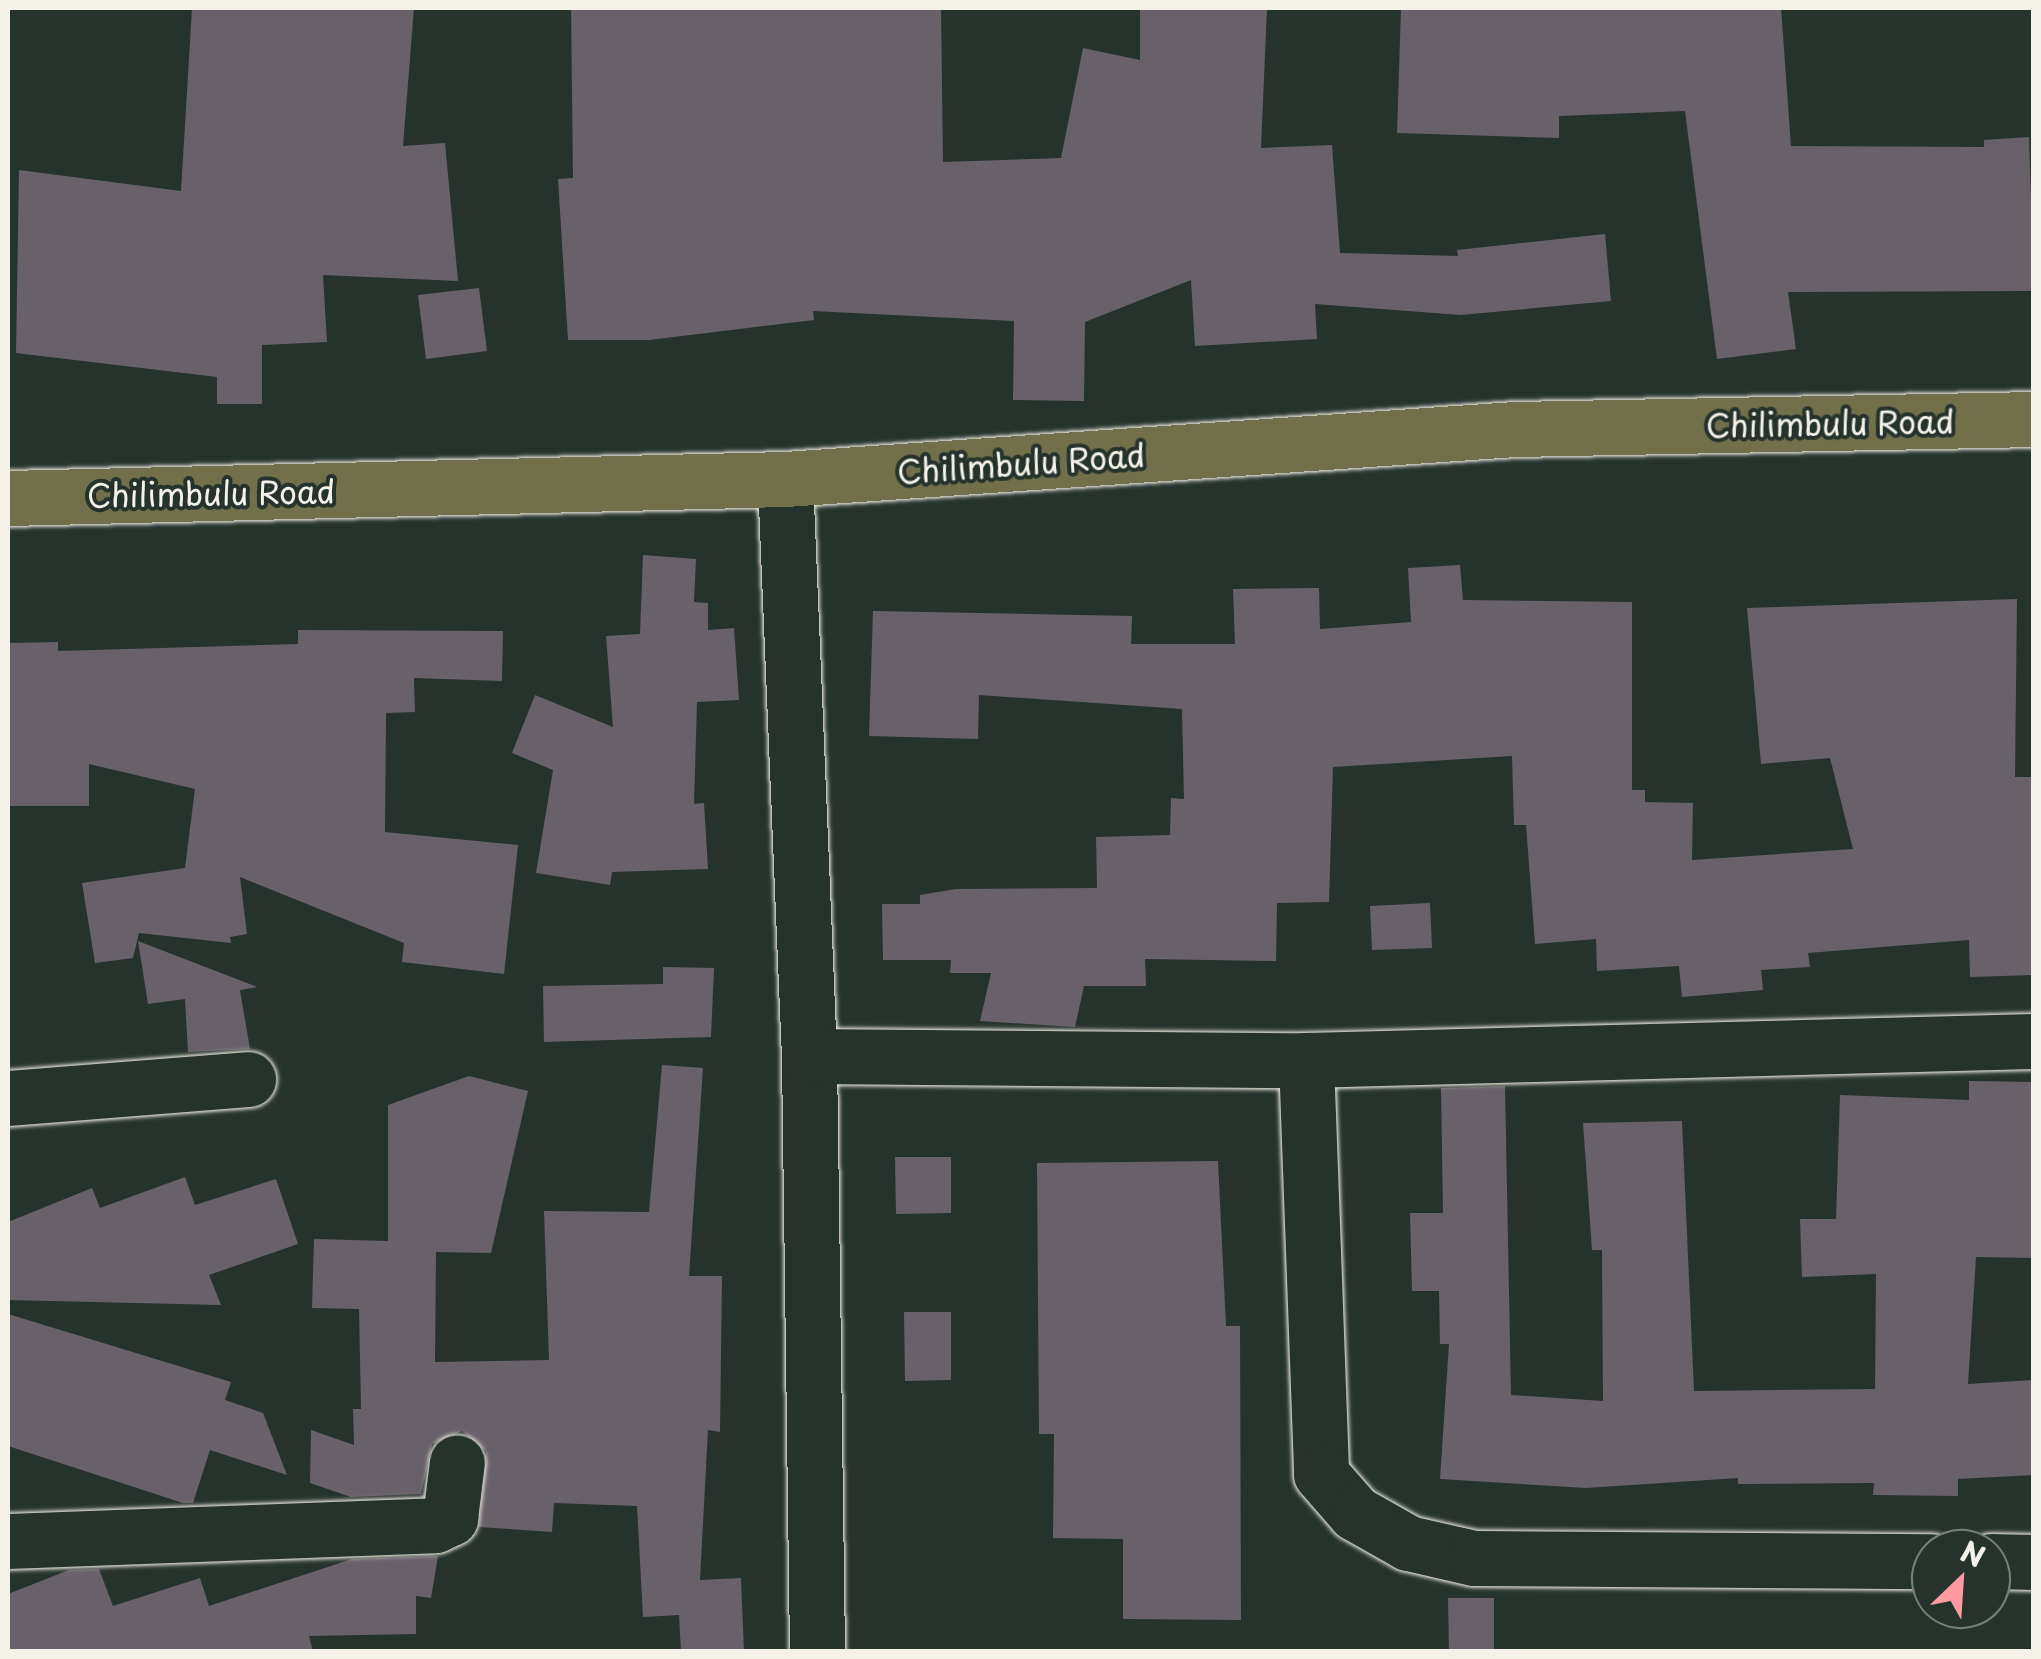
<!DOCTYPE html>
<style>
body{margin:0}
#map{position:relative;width:2041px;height:1659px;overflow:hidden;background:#26332d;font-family:"Playpen Sans",sans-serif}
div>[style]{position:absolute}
.building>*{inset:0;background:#68616a}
.roads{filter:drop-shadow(0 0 2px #f4f1e8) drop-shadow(0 0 2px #f4f1e8)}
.minor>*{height:55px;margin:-27.5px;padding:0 27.5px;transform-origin:27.5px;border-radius:27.5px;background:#26332d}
.major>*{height:55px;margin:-27.5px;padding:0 27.5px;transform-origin:27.5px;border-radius:27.5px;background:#71704a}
span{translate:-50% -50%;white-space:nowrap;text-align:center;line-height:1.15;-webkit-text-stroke:8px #26332d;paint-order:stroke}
.street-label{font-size:32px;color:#f4f1e8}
.frame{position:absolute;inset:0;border:10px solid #f4f1e8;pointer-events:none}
.north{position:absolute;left:1911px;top:1529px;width:100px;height:100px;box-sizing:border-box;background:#26332d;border:2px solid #787f78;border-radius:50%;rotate:25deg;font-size:28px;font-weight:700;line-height:40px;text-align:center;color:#f4f1e8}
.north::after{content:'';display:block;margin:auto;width:35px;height:45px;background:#ff9aa2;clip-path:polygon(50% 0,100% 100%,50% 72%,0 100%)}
</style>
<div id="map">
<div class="building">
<i style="clip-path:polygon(192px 8px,414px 8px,403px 146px,445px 143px,458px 281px,323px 275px,327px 342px,262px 345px,262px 404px,217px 404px,217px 377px,16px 353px,19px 170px,181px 191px)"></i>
<i style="clip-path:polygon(571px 8px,941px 8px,943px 162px,1061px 158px,1083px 48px,1140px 60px,1140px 8px,1267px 8px,1261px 148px,1332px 145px,1340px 253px,1458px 256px,1457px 250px,1605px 234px,1611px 301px,1461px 315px,1315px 304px,1317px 339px,1195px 346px,1191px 280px,1085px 322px,1084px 401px,1013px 400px,1014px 321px,813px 311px,814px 320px,649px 340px,568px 340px,558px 179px,573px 178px)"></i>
<i style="clip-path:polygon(1401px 8px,1781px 8px,1791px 146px,1984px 147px,1984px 140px,2029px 137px,2034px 291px,1788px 292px,1796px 349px,1717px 359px,1685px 111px,1559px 116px,1559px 138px,1397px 133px)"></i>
<i style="clip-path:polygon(479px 288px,487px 351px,426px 359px,418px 295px)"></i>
<i style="clip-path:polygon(643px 555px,696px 559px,694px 602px,708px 603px,708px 630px,734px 628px,739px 700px,697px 702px,694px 804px,704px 803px,708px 869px,612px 872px,610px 885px,536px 873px,553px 770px,512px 753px,535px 695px,613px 727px,606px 636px,640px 634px)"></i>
<i style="clip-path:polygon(1460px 565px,1463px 600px,1632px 602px,1632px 790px,1645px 790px,1645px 802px,1693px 803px,1692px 860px,1853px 849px,1830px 758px,1761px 764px,1747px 608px,2017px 599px,2015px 777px,2034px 777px,2034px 975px,1970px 977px,1969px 940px,1808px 953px,1810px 967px,1761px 970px,1763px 990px,1682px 997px,1679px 966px,1597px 971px,1596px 939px,1535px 944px,1526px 825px,1514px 825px,1512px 756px,1333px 767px,1329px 902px,1277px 903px,1276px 961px,1145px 959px,1146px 986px,1084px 986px,1075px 1027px,980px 1021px,991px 973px,950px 973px,951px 960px,883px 960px,882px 904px,920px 904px,920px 895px,956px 889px,1097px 888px,1096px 837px,1170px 835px,1171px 798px,1184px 799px,1182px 709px,979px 695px,978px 739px,869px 736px,873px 611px,1132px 616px,1131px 644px,1235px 644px,1233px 589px,1319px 588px,1320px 629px,1411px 622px,1408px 568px)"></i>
<i style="clip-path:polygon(298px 630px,503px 631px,502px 681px,414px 678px,415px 712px,386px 713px,385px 832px,518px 845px,504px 974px,402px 962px,404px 943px,240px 877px,247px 934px,230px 937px,231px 943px,139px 933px,133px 958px,95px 963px,82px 883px,185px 868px,195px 789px,89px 764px,89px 806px,8px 806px,8px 643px,58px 642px,58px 651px,298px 644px)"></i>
<i style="clip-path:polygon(1430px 903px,1432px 948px,1372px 950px,1370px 906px)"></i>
<i style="clip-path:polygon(138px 941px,257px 987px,240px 990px,250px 1049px,188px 1052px,185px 999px,148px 1004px)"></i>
<i style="clip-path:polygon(663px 967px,714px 968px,711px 1037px,544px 1042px,543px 986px,663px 984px)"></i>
<i style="clip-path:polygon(662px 1065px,703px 1068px,689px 1276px,722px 1276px,720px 1432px,708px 1430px,700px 1580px,741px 1578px,744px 1652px,681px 1652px,679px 1615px,643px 1617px,637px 1506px,554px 1503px,552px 1532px,479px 1527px,486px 1451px,462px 1431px,432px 1444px,421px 1494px,351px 1497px,310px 1483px,311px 1430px,354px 1445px,353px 1409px,361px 1409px,359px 1309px,312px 1308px,314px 1239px,388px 1241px,388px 1105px,469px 1076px,528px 1091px,491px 1253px,436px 1252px,435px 1362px,549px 1360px,544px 1211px,649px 1212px)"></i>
<i style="clip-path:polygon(1969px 1081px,2034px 1082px,2034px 1258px,1976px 1257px,1968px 1384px,2034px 1380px,2034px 1475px,1958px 1479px,1958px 1496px,1873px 1495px,1874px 1483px,1738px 1484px,1738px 1478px,1586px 1488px,1440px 1479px,1449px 1344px,1440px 1344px,1439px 1291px,1412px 1291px,1410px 1213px,1443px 1213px,1441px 1088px,1505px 1086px,1511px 1395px,1603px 1401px,1602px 1250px,1592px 1250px,1583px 1123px,1682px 1121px,1694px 1391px,1875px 1389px,1876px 1274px,1802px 1277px,1800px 1219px,1836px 1219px,1840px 1095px,1969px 1100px)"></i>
<i style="clip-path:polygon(895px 1157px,951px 1157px,951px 1213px,896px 1214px)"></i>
<i style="clip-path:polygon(1218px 1161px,1226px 1326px,1240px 1326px,1241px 1620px,1123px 1619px,1123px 1539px,1053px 1538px,1054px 1434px,1039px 1434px,1037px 1163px)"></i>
<i style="clip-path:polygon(185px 1177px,195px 1205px,276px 1179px,298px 1244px,209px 1275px,221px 1305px,8px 1300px,8px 1222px,92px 1188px,100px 1208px)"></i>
<i style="clip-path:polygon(904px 1312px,951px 1312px,951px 1380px,905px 1381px)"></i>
<i style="clip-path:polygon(8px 1314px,231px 1382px,225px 1400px,263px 1413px,287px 1475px,210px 1450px,193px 1503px,183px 1503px,8px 1446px)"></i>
<i style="clip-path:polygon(438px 1556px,431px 1598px,416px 1596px,416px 1634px,309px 1636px,313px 1652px,8px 1652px,8px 1594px,69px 1570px,99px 1569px,113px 1606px,200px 1578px,209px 1606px,352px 1559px)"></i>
<i style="clip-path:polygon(1448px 1598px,1494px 1598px,1494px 1652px,1449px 1652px)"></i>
</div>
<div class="roads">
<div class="minor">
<i style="left:785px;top:479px;width:577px;rotate:87.62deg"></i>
<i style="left:809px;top:1056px;width:596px;rotate:89.23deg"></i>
<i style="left:809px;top:1056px;width:497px;rotate:0.5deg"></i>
<i style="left:1306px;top:1060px;width:728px;rotate:-1.5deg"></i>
<i style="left:1306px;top:1060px;width:414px;rotate:87.9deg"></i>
<i style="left:1321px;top:1474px;width:52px;rotate:48.9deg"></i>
<i style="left:1355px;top:1513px;width:61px;rotate:29.5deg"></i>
<i style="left:1408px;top:1543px;width:68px;rotate:12.8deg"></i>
<i style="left:1474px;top:1558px;width:457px;rotate:0.4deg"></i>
<i style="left:8px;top:1098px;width:241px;rotate:-4.5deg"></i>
<i style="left:8px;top:1541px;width:427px;rotate:-2.1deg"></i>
<i style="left:435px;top:1525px;width:17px;rotate:-25deg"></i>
<i style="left:450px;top:1518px;width:56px;rotate:-82.9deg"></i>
<i style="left:1991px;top:1561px;width:43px;rotate:1.3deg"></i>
</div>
<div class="major">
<i style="left:8px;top:498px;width:777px;rotate:-1.4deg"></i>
<i style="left:785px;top:479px;width:732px;rotate:-3.92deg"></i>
<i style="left:1515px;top:429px;width:519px;rotate:-1.1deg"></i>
</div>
</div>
<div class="street-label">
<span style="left:1830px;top:423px;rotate:-1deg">Chilimbulu Road</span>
<span style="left:1021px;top:463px;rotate:-4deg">Chilimbulu Road</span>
<span style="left:211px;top:493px;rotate:-1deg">Chilimbulu Road</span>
</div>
<div class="frame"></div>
<div class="north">N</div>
</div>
